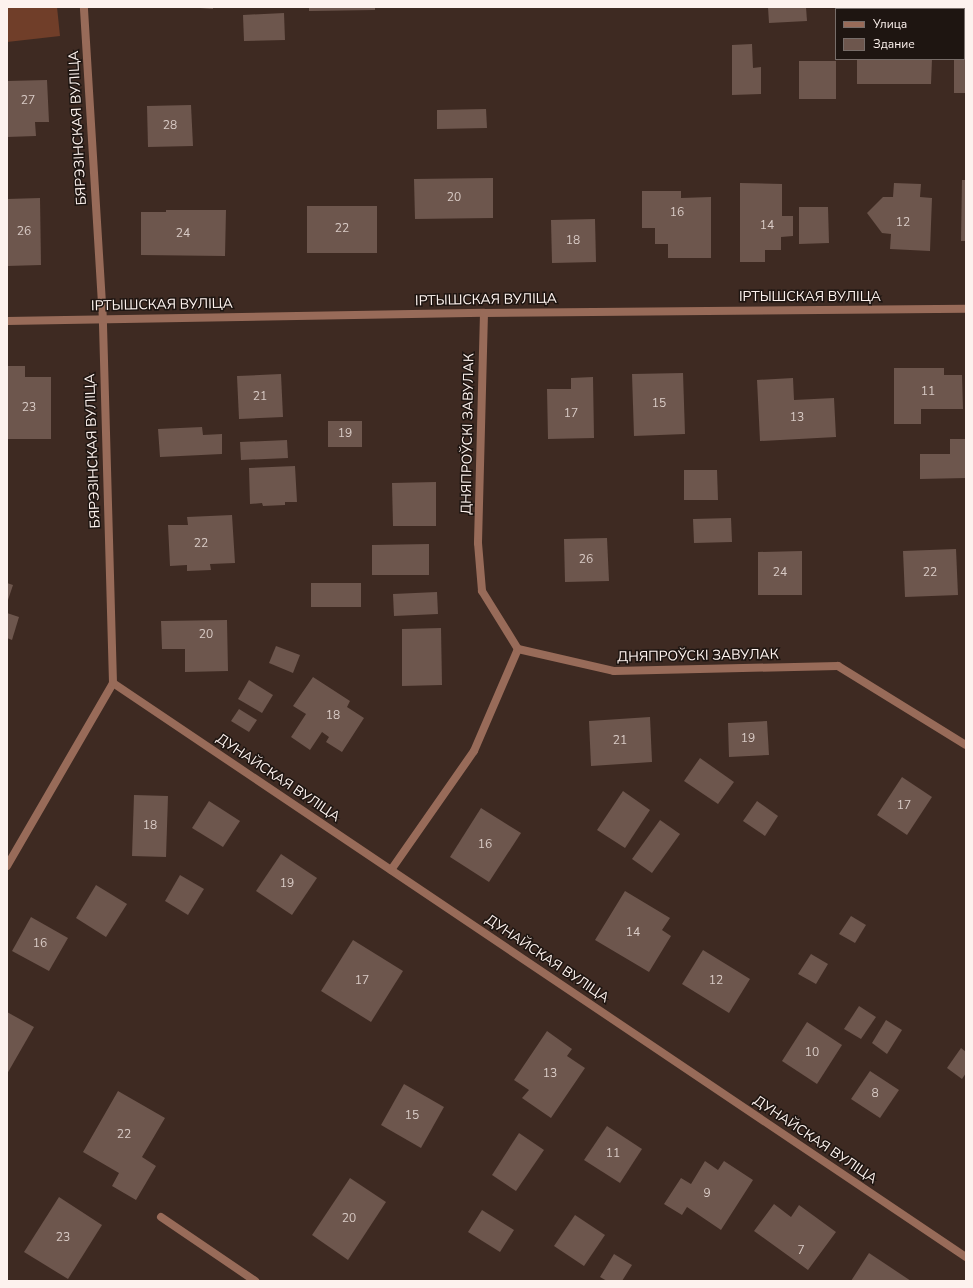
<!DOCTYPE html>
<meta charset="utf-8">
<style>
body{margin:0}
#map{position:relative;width:973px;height:1288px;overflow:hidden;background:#3e2a22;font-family:"Nunito Sans",sans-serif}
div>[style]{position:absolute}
.green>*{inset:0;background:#703e29}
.building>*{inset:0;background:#6d564d}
.lane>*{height:8px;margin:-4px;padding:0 4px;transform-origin:4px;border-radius:4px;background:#986b59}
.street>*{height:8px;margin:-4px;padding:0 4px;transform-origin:4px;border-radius:4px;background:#986b59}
span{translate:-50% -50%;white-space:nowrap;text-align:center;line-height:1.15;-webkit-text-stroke:3px #1e1511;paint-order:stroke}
.number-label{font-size:12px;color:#d9cbc6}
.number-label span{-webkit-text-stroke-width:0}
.street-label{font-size:14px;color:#fdf2ee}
.frame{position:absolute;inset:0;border:8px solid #fdf2ee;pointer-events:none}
.legend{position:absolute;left:835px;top:8px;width:130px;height:52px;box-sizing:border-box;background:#1e1511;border:1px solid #776d69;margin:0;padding:5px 7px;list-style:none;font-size:12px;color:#fdf2ee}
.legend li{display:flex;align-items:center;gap:8px;height:20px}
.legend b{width:20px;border:1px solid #776d69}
</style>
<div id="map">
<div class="green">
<i style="clip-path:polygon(7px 7px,57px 7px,60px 36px,7px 42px)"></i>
</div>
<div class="building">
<i style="clip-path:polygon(200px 7px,213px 7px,213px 9px,200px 8px)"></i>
<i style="clip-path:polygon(309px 7px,375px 7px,375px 10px,309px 11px)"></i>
<i style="clip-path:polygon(768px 7px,806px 7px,807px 21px,769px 23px)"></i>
<i style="clip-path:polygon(284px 13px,285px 40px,244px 41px,243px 15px)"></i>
<i style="clip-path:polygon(964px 26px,966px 26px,966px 93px,954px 93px,954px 59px,964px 59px)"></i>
<i style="clip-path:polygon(752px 44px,753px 68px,761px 67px,761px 94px,732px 95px,732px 45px)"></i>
<i style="clip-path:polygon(857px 59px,932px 59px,931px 84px,857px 84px)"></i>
<i style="clip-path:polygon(799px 61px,836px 61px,836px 99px,799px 99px)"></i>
<i style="clip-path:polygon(47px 80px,49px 122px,35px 122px,36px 136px,7px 137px,7px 81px)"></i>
<i style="clip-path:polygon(191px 105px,193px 146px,148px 147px,147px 106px)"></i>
<i style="clip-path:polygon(486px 109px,487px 128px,437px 129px,437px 110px)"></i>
<i style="clip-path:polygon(493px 178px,493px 218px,415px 219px,414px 179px)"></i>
<i style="clip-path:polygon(962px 180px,966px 180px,966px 241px,961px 241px)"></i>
<i style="clip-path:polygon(740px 183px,782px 184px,782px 216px,793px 216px,793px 236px,781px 237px,781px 250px,765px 250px,765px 262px,740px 262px)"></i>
<i style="clip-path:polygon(894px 183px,921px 184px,920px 197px,932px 198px,930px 251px,890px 249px,891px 234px,882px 233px,867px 213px,883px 197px,893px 197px)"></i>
<i style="clip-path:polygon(642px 191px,681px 191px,681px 198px,711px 197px,711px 258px,668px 258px,668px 244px,655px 244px,655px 228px,642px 228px)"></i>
<i style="clip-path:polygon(40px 198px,41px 265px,7px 266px,7px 199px)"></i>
<i style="clip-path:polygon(307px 206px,377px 206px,377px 253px,307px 253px)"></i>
<i style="clip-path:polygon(799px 207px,828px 207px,829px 243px,799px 244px)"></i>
<i style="clip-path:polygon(166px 210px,226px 210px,225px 256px,141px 255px,141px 212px,166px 212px)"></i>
<i style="clip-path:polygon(595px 219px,596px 262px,552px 263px,551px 220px)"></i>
<i style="clip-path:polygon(7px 366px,25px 366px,25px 377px,51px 377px,51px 439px,7px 439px)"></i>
<i style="clip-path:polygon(894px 368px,944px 368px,944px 375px,962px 375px,963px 409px,921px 409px,921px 424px,894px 424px)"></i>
<i style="clip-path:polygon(683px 373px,685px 434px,634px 436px,632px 374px)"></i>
<i style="clip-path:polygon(281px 374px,283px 417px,239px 419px,237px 376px)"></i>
<i style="clip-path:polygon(593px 377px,594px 438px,548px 439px,547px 389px,571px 389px,571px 378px)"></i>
<i style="clip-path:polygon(793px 378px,794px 400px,834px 398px,836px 437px,760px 441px,757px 380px)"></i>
<i style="clip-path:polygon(328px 421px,362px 421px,362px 447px,328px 447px)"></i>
<i style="clip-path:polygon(202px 427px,203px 435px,222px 434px,222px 454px,160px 457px,158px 429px)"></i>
<i style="clip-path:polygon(950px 439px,966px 439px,966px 478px,920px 479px,920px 454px,950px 454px)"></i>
<i style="clip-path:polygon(287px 440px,288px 458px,241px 460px,240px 442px)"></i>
<i style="clip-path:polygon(295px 466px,297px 502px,285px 502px,285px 505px,263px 506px,262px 503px,250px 504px,249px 468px)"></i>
<i style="clip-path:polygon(684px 470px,717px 470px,718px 500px,684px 500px)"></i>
<i style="clip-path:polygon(436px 482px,436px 526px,393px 526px,392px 483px)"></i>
<i style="clip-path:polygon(232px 515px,235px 563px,210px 564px,211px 570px,187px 571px,187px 565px,170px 566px,168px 525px,188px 525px,187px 517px)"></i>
<i style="clip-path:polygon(731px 518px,732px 542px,694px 543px,693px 519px)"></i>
<i style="clip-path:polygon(607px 538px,609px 581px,565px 582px,564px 539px)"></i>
<i style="clip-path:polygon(429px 544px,429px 575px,372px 575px,372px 545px)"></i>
<i style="clip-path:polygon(956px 549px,958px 595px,905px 597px,903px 551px)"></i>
<i style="clip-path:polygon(802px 551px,802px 595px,758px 595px,758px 552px)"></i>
<i style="clip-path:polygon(7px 583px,13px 585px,7px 603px)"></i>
<i style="clip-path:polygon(311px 583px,361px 583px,361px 607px,311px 607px)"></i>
<i style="clip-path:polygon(437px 592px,438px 614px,394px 616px,393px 594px)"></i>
<i style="clip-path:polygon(7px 613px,19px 617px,12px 640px,7px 638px)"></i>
<i style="clip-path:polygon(227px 620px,228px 671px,185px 672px,185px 649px,162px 649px,161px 621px)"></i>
<i style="clip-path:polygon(441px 628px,442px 685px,402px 686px,402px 629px)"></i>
<i style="clip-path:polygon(276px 646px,300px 655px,293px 673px,269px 663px)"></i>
<i style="clip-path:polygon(313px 677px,350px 701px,347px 707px,364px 718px,342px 752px,326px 742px,329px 737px,322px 732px,310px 750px,291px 737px,306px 714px,293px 706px)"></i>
<i style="clip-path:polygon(249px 680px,273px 695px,262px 713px,238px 699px)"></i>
<i style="clip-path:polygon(239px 709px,257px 720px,249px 732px,231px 721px)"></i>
<i style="clip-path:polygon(650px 717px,652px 762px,591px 766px,589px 721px)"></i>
<i style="clip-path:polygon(767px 721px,769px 755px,729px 757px,728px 723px)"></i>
<i style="clip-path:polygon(700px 758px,734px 782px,718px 804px,684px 781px)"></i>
<i style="clip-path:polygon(902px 777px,932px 797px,907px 835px,877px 815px)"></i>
<i style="clip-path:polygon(623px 791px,650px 810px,625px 848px,597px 830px)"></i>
<i style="clip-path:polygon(134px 795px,168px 796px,166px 857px,132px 856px)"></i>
<i style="clip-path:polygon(209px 801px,240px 821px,223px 847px,192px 828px)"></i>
<i style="clip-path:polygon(757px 801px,778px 816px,765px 836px,743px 821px)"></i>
<i style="clip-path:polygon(481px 808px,521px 833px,489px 882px,450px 857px)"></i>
<i style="clip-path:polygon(660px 820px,680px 834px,652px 873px,632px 859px)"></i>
<i style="clip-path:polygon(281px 854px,317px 878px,292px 915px,256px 891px)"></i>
<i style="clip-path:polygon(180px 875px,204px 889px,188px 915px,165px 901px)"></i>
<i style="clip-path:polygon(96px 885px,127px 904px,106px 937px,76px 918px)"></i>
<i style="clip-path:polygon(625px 891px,670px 918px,662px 930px,671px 936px,649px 972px,595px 940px)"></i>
<i style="clip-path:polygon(851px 916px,866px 925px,855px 943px,839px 934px)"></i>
<i style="clip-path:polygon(31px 917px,68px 938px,49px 971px,12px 951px)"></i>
<i style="clip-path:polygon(353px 940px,403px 971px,371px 1022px,321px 991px)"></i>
<i style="clip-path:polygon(703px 950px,750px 979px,729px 1013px,682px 984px)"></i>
<i style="clip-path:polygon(811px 954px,828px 964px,816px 984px,798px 974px)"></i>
<i style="clip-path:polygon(859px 1006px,876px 1017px,861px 1039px,844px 1029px)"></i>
<i style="clip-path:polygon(7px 1012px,34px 1027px,7px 1074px)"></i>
<i style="clip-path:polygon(886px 1020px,902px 1030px,887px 1054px,872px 1043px)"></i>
<i style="clip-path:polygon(807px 1022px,842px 1045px,817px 1084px,782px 1061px)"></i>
<i style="clip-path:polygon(547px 1031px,572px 1049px,567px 1056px,585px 1068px,551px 1118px,522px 1098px,529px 1090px,514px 1080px)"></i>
<i style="clip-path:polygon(961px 1048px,966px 1052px,966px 1073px,962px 1079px,947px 1068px)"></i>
<i style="clip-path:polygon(870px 1071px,899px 1090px,880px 1118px,851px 1099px)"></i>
<i style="clip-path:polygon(404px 1084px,444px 1107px,421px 1148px,381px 1125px)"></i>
<i style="clip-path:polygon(118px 1091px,165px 1118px,142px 1157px,156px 1166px,136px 1200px,112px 1186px,119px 1173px,83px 1152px)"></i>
<i style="clip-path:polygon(607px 1126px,642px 1149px,620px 1183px,584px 1160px)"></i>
<i style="clip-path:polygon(519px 1133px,544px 1150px,516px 1191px,492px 1175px)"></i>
<i style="clip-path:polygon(705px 1161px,718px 1170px,724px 1161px,753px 1180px,721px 1230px,687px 1207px,682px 1215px,664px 1204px,681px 1178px,691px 1184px)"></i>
<i style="clip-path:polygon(350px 1178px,386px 1202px,348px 1260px,312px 1235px)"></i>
<i style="clip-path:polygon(59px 1197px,102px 1225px,68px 1279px,24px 1252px)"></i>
<i style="clip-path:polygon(774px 1204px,791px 1217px,799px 1205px,836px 1232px,808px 1270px,754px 1231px)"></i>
<i style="clip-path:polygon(482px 1210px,514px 1230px,500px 1252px,468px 1232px)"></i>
<i style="clip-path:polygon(575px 1215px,605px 1235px,584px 1266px,554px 1246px)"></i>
<i style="clip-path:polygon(869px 1253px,911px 1281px,851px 1281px)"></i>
<i style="clip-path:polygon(614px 1254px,632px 1265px,622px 1281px,607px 1281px,600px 1277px)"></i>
</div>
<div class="lane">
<i style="left:391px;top:870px;width:145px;rotate:-55.1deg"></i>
<i style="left:474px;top:751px;width:111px;rotate:-66.7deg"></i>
</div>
<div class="street">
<i style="left:484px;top:313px;width:230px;rotate:91.5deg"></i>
<i style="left:478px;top:543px;width:48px;rotate:85.2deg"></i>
<i style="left:482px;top:591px;width:68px;rotate:58.2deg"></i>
<i style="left:518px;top:649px;width:98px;rotate:12.9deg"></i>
<i style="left:614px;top:671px;width:224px;rotate:-1.3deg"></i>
<i style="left:838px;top:666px;width:150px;rotate:31.7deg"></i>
<i style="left:7px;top:321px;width:477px;rotate:-1deg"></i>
<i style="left:484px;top:313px;width:482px;rotate:-0.5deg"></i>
<i style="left:113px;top:683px;width:1028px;rotate:33.94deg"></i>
<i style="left:7px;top:866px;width:211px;rotate:-59.9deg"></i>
<i style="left:113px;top:683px;width:363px;rotate:-91.6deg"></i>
<i style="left:103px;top:320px;width:314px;rotate:-93.5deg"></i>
<i style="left:161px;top:1217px;width:114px;rotate:34.2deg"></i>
</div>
<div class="number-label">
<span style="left:28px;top:101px">27</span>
<span style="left:170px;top:126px">28</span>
<span style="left:454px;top:198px">20</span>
<span style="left:677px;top:213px">16</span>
<span style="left:903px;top:223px">12</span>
<span style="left:767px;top:226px">14</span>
<span style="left:342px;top:229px">22</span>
<span style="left:24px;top:232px">26</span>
<span style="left:183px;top:234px">24</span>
<span style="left:573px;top:241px">18</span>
<span style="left:928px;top:392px">11</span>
<span style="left:260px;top:397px">21</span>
<span style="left:659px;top:404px">15</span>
<span style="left:29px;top:408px">23</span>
<span style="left:571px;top:414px">17</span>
<span style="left:797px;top:418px">13</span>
<span style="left:345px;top:434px">19</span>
<span style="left:201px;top:544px">22</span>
<span style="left:586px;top:560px">26</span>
<span style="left:780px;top:573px">24</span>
<span style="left:930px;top:573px">22</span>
<span style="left:206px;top:635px">20</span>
<span style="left:333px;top:716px">18</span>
<span style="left:748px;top:739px">19</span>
<span style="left:620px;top:741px">21</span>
<span style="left:904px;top:806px">17</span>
<span style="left:150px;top:826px">18</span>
<span style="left:485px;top:845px">16</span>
<span style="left:287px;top:884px">19</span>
<span style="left:633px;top:933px">14</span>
<span style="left:40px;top:944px">16</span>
<span style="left:362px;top:981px">17</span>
<span style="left:716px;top:981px">12</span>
<span style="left:812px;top:1053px">10</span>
<span style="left:550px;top:1074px">13</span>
<span style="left:875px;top:1094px">8</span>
<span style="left:412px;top:1116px">15</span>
<span style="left:124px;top:1135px">22</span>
<span style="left:613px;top:1154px">11</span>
<span style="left:707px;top:1194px">9</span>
<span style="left:349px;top:1219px">20</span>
<span style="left:63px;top:1238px">23</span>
<span style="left:801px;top:1251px">7</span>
</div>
<div class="street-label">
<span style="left:78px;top:128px;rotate:-93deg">БЯРЭЗІНСКАЯ ВУЛІЦА</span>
<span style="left:810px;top:297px">ІРТЫШСКАЯ ВУЛІЦА</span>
<span style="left:486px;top:300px;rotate:-1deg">ІРТЫШСКАЯ ВУЛІЦА</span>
<span style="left:162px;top:305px;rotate:-1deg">ІРТЫШСКАЯ ВУЛІЦА</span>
<span style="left:468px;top:434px;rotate:-89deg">ДНЯПРОЎСКІ ЗАВУЛАК</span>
<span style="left:93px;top:451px;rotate:-92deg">БЯРЭЗІНСКАЯ ВУЛІЦА</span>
<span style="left:698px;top:656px;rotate:-1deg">ДНЯПРОЎСКІ ЗАВУЛАК</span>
<span style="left:278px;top:778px;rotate:34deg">ДУНАЙСКАЯ ВУЛІЦА</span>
<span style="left:547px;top:959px;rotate:34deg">ДУНАЙСКАЯ ВУЛІЦА</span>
<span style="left:815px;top:1140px;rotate:34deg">ДУНАЙСКАЯ ВУЛІЦА</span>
</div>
<div class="frame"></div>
<ul class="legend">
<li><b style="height:5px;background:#986b59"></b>Улица</li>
<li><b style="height:11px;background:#6d564d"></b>Здание</li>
</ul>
</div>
